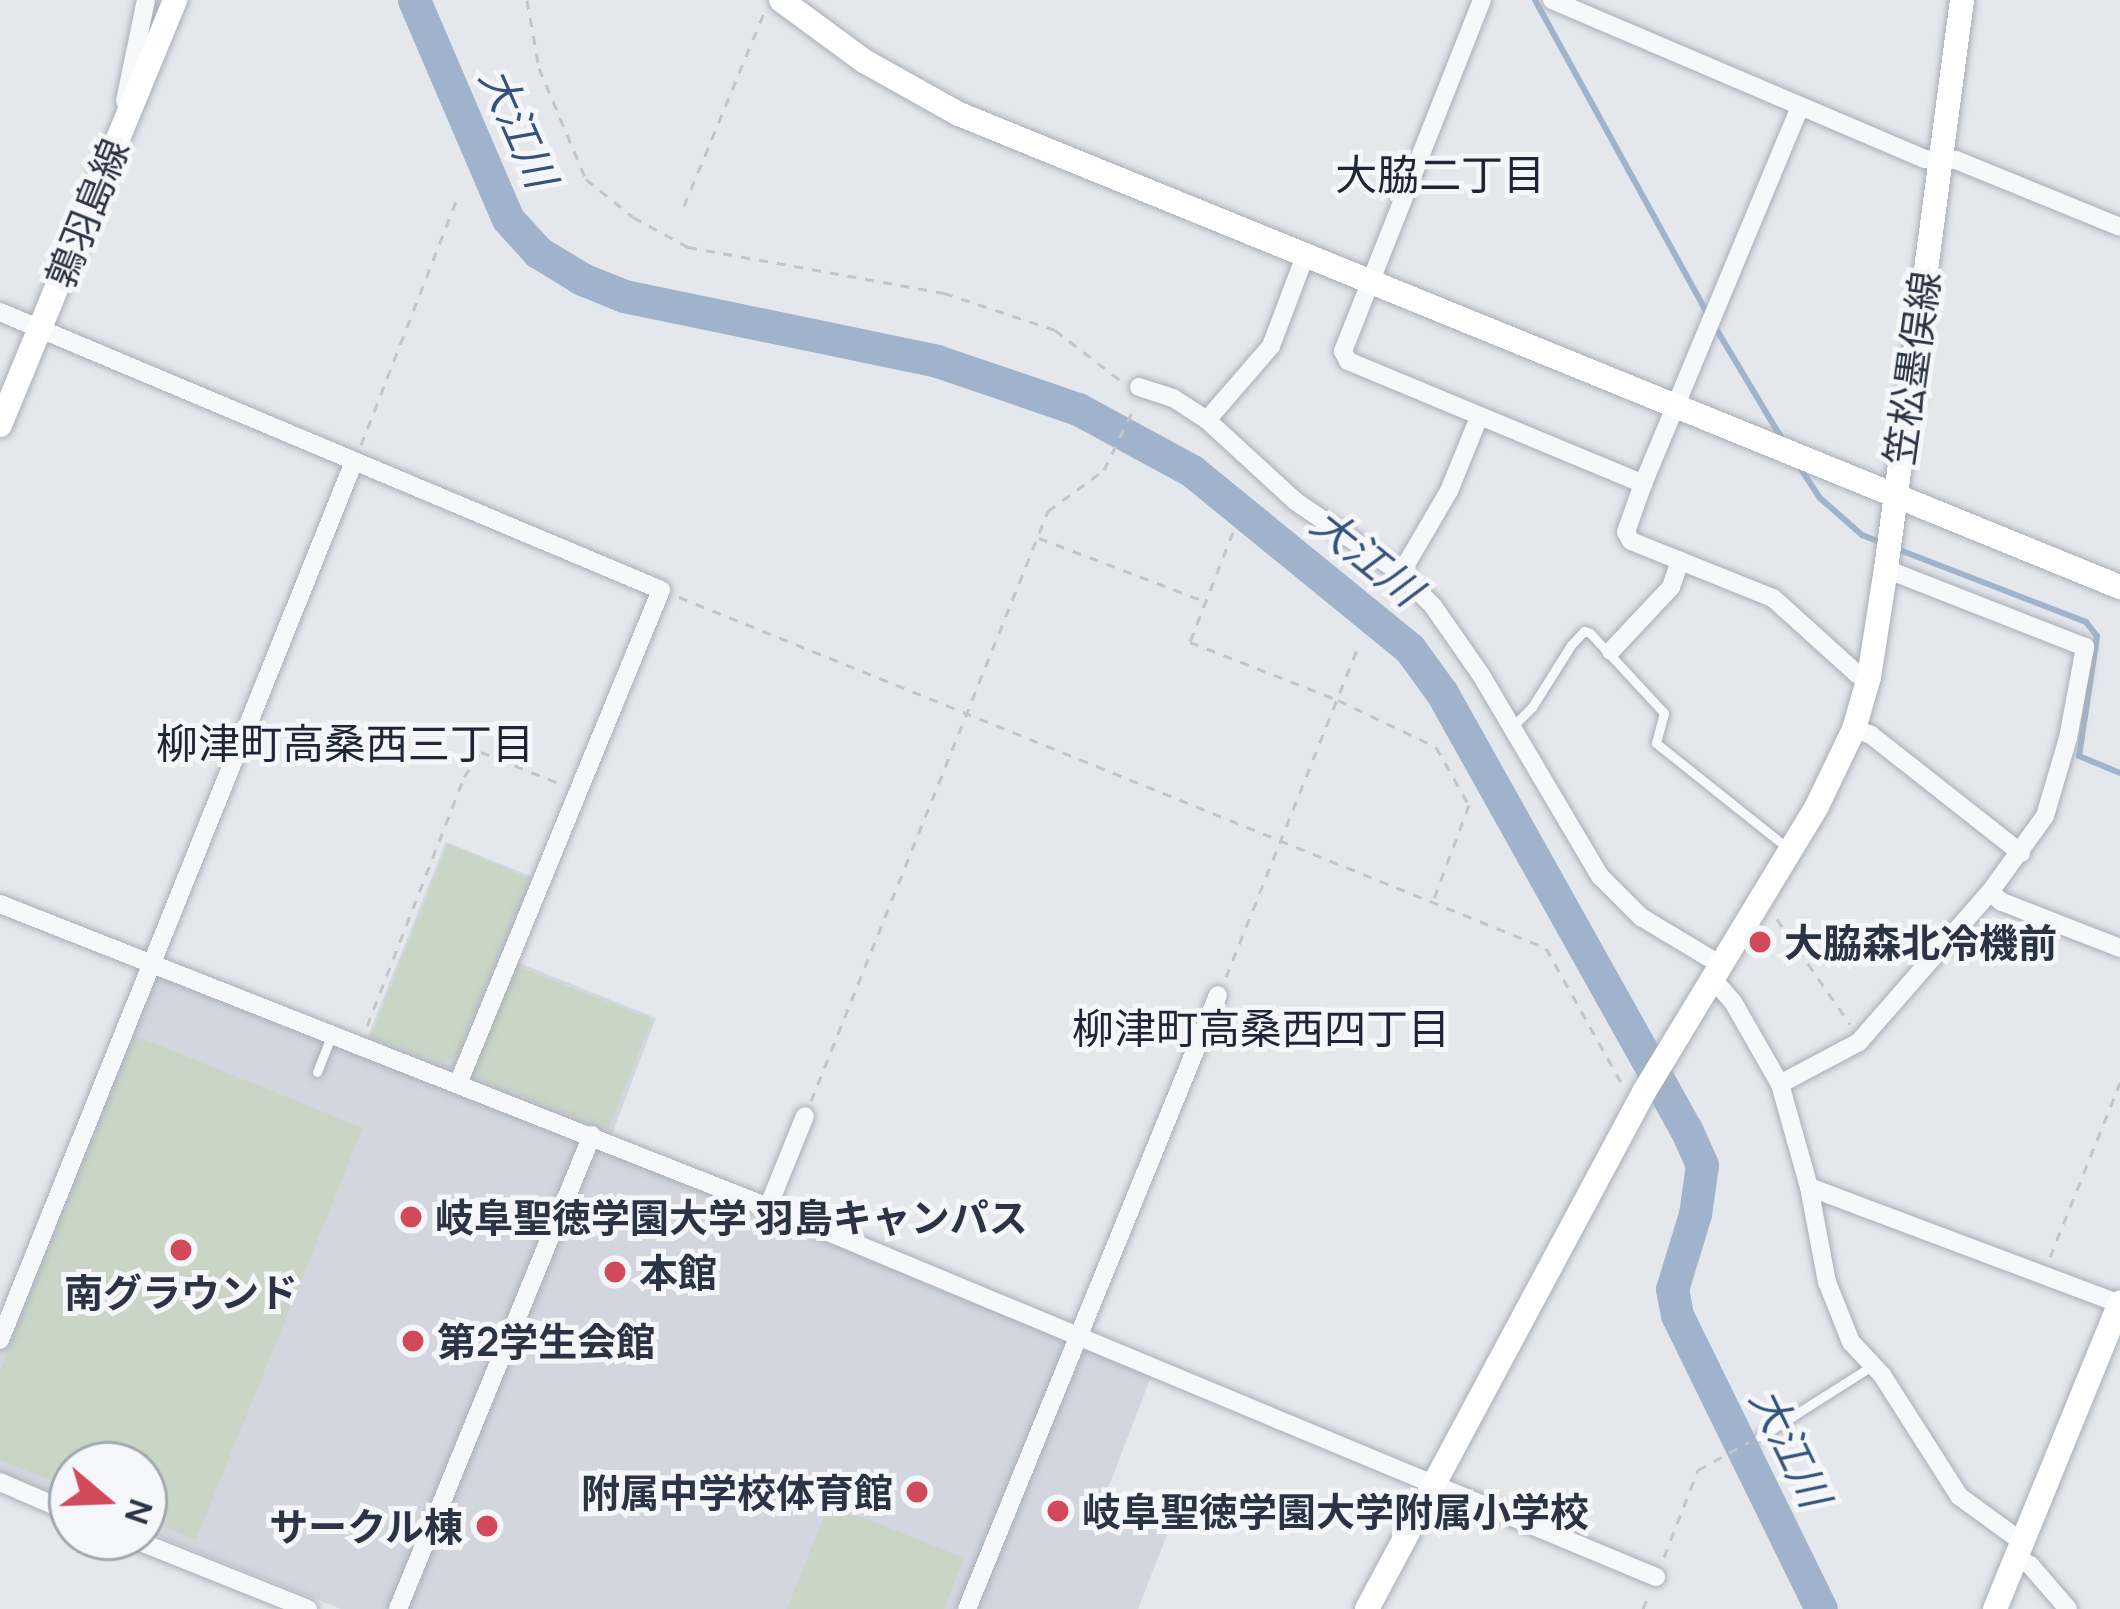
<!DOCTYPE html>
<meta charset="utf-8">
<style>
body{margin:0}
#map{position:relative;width:2120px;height:1609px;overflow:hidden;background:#e4e7ec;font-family:Manrope,"Noto Sans JP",sans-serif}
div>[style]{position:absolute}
.built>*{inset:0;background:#d2d6de}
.green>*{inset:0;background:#c9d6c5}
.stream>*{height:6px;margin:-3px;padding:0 3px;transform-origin:3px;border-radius:3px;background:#9fb4cc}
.river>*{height:33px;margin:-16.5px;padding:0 16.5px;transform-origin:16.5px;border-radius:16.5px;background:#9fb4cc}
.path>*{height:3px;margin-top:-1.5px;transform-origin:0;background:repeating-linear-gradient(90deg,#c2c5cb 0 9px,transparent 0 18px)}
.roads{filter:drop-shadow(0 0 3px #a9aeb7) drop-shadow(0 0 3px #a9aeb7)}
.lane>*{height:9px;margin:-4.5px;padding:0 4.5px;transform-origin:4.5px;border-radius:4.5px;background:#f7f8fa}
.street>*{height:18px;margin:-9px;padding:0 9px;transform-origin:9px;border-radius:9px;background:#f7f8fa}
.secondary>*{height:24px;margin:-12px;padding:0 12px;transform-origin:12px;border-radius:12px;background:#fff}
.dots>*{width:33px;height:33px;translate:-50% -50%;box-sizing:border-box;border:6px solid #f4f6f9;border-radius:50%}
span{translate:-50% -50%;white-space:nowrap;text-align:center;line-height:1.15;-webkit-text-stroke:10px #f4f6f9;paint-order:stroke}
.street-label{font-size:39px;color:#2b3445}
.poi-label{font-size:39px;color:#2b3445;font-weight:700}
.left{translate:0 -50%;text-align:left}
.right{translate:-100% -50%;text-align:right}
.water-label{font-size:42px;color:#34527a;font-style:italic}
.neighbourhood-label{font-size:42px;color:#1d2536}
.north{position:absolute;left:48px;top:1441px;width:120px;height:120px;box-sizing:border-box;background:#f4f6f9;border:3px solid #a4a8b1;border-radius:50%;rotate:109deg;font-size:33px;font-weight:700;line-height:48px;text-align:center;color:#2b3445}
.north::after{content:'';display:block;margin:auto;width:42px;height:54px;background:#d1495b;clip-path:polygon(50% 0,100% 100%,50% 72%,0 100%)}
</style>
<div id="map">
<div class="built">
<i style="clip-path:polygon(446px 842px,533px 877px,502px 956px,656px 1018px,606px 1150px,1152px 1374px,1105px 1496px,1172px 1522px,1138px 1609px,341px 1609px,144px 1530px,144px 1465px,72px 1465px,72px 1501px,0 1472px,0 1349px,148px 973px,162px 972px,362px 1051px)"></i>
</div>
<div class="green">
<i style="clip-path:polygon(448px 844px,528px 878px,457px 1055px,441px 1064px,371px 1036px)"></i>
<i style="clip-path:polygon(513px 965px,652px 1019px,608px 1130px,469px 1074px)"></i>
<i style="clip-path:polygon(136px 1036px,363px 1128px,196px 1540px,144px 1519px,144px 1465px,72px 1465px,72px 1489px,0 1460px,0 1372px)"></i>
<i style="clip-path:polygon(829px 1504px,964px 1558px,944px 1609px,787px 1609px)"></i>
</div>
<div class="stream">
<i style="left:1535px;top:0;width:361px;rotate:61.2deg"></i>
<i style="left:1715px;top:327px;width:131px;rotate:59.1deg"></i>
<i style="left:1799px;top:466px;width:38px;rotate:57deg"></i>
<i style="left:1820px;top:498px;width:56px;rotate:41.4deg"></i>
<i style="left:1862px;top:535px;width:25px;rotate:21deg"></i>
<i style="left:1897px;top:549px;width:203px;rotate:21.1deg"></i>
<i style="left:2086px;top:622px;width:18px;rotate:52deg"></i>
<i style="left:2097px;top:636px;width:121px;rotate:98.5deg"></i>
<i style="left:2079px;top:756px;width:44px;rotate:22.5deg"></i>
</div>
<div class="river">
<i style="left:414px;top:0;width:238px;rotate:66.8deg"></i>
<i style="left:508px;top:219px;width:45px;rotate:47.7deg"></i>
<i style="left:538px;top:252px;width:52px;rotate:31.5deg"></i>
<i style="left:582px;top:279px;width:45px;rotate:22deg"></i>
<i style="left:624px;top:296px;width:320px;rotate:11.7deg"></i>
<i style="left:937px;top:361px;width:149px;rotate:18.8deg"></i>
<i style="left:1078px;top:409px;width:130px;rotate:28.5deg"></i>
<i style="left:1192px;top:471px;width:281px;rotate:39.2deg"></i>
<i style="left:1410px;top:649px;width:54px;rotate:54deg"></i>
<i style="left:1442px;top:693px;width:500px;rotate:60.8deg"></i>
<i style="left:1686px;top:1129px;width:39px;rotate:66deg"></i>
<i style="left:1702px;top:1165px;width:49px;rotate:98.1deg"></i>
<i style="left:1695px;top:1214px;width:78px;rotate:107deg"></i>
<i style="left:1672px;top:1289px;width:26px;rotate:79deg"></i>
<i style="left:1677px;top:1315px;width:327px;rotate:63.9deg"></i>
</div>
<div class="path">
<i style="left:527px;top:0;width:69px;rotate:80deg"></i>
<i style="left:539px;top:68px;width:121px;rotate:67.1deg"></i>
<i style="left:586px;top:179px;width:60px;rotate:39deg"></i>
<i style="left:633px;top:217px;width:63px;rotate:28.6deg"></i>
<i style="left:688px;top:247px;width:260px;rotate:10.2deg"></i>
<i style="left:944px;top:293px;width:117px;rotate:18.4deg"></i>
<i style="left:1055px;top:330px;width:82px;rotate:37.6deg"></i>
<i style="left:684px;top:206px;width:209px;rotate:-67.5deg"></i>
<i style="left:361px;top:445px;width:262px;rotate:-68.7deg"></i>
<i style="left:1233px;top:532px;width:118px;rotate:111.4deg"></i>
<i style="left:1190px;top:642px;width:159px;rotate:21.4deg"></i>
<i style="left:1338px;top:700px;width:109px;rotate:25.6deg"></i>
<i style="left:1436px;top:747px;width:67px;rotate:60.4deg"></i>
<i style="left:1469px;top:805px;width:103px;rotate:110.6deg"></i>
<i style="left:1039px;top:538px;width:177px;rotate:20.9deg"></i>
<i style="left:679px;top:597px;width:935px;rotate:22.04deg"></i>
<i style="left:1546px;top:948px;width:158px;rotate:60.8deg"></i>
<i style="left:1777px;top:919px;width:128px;rotate:55.2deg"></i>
<i style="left:1226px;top:977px;width:359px;rotate:-68.2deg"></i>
<i style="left:367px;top:1026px;width:267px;rotate:-68.7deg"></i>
<i style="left:464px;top:777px;width:30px;rotate:-56deg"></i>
<i style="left:481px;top:752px;width:86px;rotate:21.8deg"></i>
<i style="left:811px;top:1101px;width:636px;rotate:-68.11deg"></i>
<i style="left:1048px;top:511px;width:69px;rotate:-36.2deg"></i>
<i style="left:1104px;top:470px;width:71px;rotate:-64.2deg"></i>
<i style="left:2050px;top:1257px;width:188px;rotate:-68.1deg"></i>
<i style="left:1664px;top:1557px;width:93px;rotate:-68.7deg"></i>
<i style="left:1698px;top:1470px;width:58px;rotate:-28.8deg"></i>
<i style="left:1643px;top:1609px;width:16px;rotate:-68deg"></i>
</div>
<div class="roads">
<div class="lane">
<i style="left:1511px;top:728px;width:30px;rotate:-45deg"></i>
<i style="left:1532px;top:707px;width:73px;rotate:-57.8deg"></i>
<i style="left:1571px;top:645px;width:19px;rotate:-47deg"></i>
<i style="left:1584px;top:631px;width:6px;rotate:18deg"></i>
<i style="left:1590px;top:633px;width:109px;rotate:47.2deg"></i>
<i style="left:1664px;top:713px;width:31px;rotate:105deg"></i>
<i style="left:1656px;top:743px;width:171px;rotate:38.6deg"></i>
<i style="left:317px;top:1072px;width:41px;rotate:-68.5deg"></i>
<i style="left:1760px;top:1437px;width:133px;rotate:-32.4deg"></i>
</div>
<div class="street">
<i style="left:1482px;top:0;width:378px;rotate:111.6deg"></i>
<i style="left:1343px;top:351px;width:11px;rotate:63deg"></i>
<i style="left:1348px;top:361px;width:320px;rotate:22.6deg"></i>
<i style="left:1643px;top:484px;width:51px;rotate:109.5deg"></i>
<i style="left:1626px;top:532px;width:10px;rotate:61deg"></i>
<i style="left:1631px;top:541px;width:153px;rotate:21.9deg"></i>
<i style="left:1773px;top:598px;width:113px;rotate:42.1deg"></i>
<i style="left:1857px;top:674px;width:12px;rotate:14deg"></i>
<i style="left:1552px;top:0;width:405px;rotate:23.1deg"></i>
<i style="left:1924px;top:159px;width:32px;rotate:2deg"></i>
<i style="left:1956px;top:160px;width:177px;rotate:22.2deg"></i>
<i style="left:125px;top:101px;width:103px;rotate:-78.3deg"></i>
<i style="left:0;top:312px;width:717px;rotate:22.81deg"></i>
<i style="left:661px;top:590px;width:534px;rotate:112.34deg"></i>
<i style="left:1139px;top:387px;width:36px;rotate:18deg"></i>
<i style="left:1173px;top:398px;width:40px;rotate:32.9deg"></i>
<i style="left:1207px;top:420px;width:120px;rotate:42.6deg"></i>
<i style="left:1295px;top:501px;width:128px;rotate:34.2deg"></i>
<i style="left:1401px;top:573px;width:46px;rotate:45.9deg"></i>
<i style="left:1433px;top:606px;width:84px;rotate:55.2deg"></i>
<i style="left:1481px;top:675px;width:234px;rotate:59.4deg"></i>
<i style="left:1600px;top:876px;width:58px;rotate:45deg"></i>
<i style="left:1641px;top:917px;width:93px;rotate:31deg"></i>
<i style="left:1207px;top:420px;width:98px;rotate:-49.1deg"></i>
<i style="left:1271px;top:346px;width:96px;rotate:-69.3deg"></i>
<i style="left:1643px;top:484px;width:408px;rotate:-67.4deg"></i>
<i style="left:1401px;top:573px;width:95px;rotate:-59.7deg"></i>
<i style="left:1449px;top:491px;width:80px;rotate:-67.9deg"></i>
<i style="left:1611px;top:651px;width:88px;rotate:-46.8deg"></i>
<i style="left:1671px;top:587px;width:28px;rotate:-71deg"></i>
<i style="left:1854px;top:729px;width:18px;rotate:19deg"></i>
<i style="left:1871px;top:735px;width:191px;rotate:38.2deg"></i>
<i style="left:1990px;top:892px;width:16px;rotate:40deg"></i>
<i style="left:2002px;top:902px;width:127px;rotate:21.3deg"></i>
<i style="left:0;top:904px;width:826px;rotate:21.53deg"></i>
<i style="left:768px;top:1207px;width:962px;rotate:22.62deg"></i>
<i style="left:1712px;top:978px;width:32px;rotate:49deg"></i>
<i style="left:1733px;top:1002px;width:95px;rotate:60.2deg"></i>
<i style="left:1780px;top:1084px;width:107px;rotate:74.3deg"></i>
<i style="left:1809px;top:1187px;width:97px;rotate:79.3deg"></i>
<i style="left:1827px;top:1282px;width:65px;rotate:68.2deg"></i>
<i style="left:1851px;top:1342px;width:45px;rotate:46.8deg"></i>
<i style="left:1882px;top:1375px;width:143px;rotate:57.5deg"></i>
<i style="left:1959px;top:1496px;width:78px;rotate:36.1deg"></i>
<i style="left:1780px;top:1084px;width:89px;rotate:-28deg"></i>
<i style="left:1859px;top:1042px;width:199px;rotate:-48.9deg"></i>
<i style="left:1990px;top:892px;width:94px;rotate:-54.1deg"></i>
<i style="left:2045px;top:816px;width:81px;rotate:-73.6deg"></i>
<i style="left:2068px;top:738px;width:93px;rotate:-79.4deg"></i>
<i style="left:2085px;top:647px;width:214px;rotate:-158.6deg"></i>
<i style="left:1809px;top:1187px;width:332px;rotate:20.6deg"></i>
<i style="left:768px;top:1207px;width:98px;rotate:-67.9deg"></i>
<i style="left:0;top:1340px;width:944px;rotate:-68.05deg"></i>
<i style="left:0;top:1482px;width:78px;rotate:23.3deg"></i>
<i style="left:128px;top:1537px;width:194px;rotate:21.8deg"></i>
<i style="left:2015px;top:1558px;width:17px;rotate:25deg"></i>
<i style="left:2030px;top:1565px;width:58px;rotate:49.2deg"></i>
<i style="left:398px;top:1609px;width:512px;rotate:-67.74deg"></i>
<i style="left:967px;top:1609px;width:663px;rotate:-67.77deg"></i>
</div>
<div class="secondary">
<i style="left:781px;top:0;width:103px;rotate:36.3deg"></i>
<i style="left:864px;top:61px;width:109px;rotate:29.2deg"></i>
<i style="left:959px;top:114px;width:1254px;rotate:22.17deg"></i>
<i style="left:0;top:425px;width:460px;rotate:-67.6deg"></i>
<i style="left:1367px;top:1609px;width:587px;rotate:-61.82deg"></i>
<i style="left:1644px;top:1092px;width:334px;rotate:-58.8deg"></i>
<i style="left:1817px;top:806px;width:85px;rotate:-64.3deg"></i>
<i style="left:1854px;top:729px;width:54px;rotate:-73.9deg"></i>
<i style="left:1869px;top:677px;width:109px;rotate:-81.1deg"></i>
<i style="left:1886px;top:569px;width:574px;rotate:-82.39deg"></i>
<i style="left:1995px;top:1609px;width:331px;rotate:-67.8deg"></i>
</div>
</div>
<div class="dots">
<i style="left:1760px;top:942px;background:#d1495b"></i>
<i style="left:411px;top:1217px;background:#d1495b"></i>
<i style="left:181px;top:1250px;background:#d1495b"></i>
<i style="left:615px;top:1272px;background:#d1495b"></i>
<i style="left:413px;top:1341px;background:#d1495b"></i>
<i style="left:917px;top:1492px;background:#d1495b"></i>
<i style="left:1058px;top:1511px;background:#d1495b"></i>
<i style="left:487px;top:1526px;background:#d1495b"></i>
</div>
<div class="street-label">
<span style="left:87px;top:213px;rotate:-68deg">鶉羽島線</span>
<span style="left:1912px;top:368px;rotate:-82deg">笠松墨俣線</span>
</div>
<div class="poi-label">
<span class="left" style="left:1784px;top:942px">大脇森北冷機前</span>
<span class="left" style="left:435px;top:1217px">岐阜聖徳学園大学 羽島キャンパス</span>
<span class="left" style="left:639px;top:1272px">本館</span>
<span style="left:181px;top:1292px">南グラウンド</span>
<span class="left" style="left:437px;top:1341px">第2学生会館</span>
<span class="right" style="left:893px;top:1492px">附属中学校体育館</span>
<span class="left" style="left:1082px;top:1511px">岐阜聖徳学園大学附属小学校</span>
<span class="right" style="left:463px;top:1526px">サークル棟</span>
</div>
<div class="water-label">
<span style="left:519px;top:127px;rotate:66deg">大江川</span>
<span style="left:1367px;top:556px;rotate:39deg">大江川</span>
<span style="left:1791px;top:1447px;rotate:64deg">大江川</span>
</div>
<div class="neighbourhood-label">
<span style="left:1440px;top:174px">大脇二丁目</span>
<span style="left:345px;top:743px">柳津町高桑西三丁目</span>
<span style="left:1261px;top:1028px">柳津町高桑西四丁目</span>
</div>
<div class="north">N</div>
</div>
